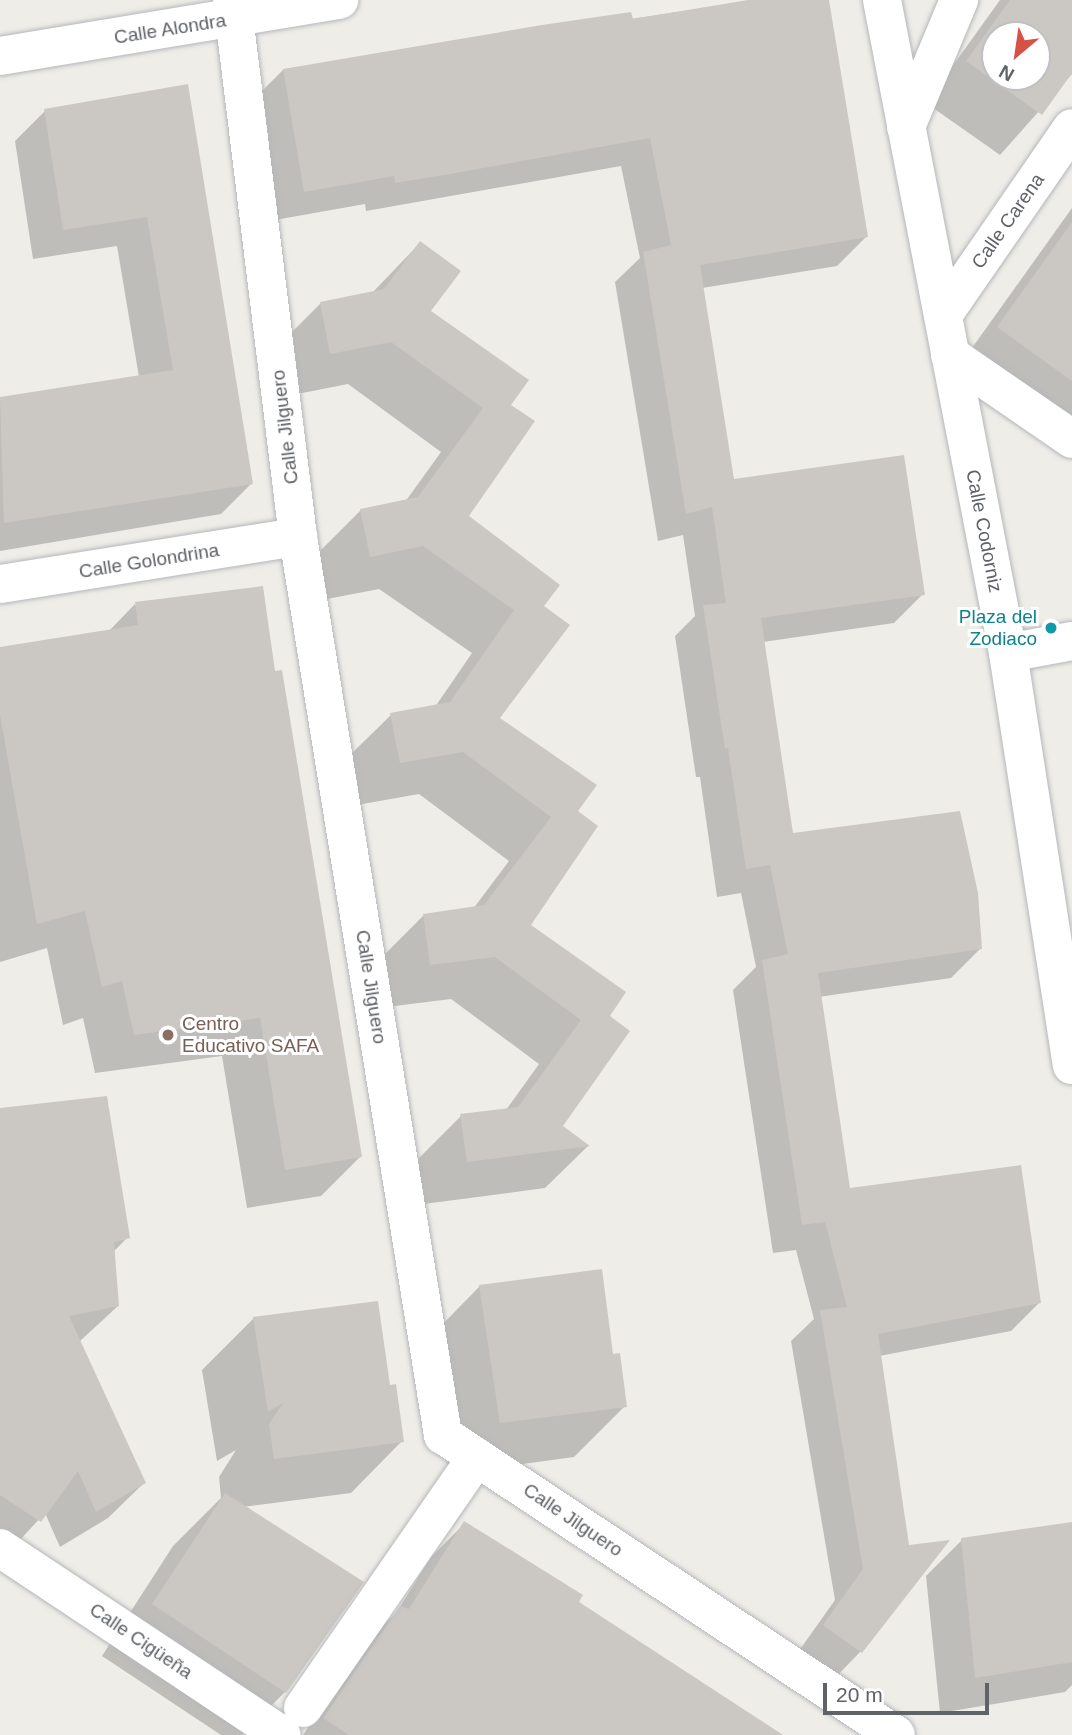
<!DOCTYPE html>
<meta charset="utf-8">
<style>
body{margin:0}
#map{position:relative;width:1072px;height:1735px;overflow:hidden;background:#efede8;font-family:Helvetica,sans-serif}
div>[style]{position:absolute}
.shadow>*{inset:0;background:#0003}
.building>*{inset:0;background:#cbc8c4}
.roads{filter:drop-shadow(0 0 2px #b4b7ba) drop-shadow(0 0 2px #b4b7ba)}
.pedestrian>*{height:38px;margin:-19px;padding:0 19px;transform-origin:19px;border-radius:19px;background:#fff}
.minor>*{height:38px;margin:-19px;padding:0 19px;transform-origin:19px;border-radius:19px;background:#fff}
.dots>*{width:19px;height:19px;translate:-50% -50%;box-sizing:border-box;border:4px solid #fff;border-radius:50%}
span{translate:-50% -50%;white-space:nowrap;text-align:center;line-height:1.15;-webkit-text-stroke:6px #fff;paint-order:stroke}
.street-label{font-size:19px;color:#5f6266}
.culture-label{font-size:19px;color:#0d838f}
.right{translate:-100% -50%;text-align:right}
.education-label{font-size:19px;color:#785e54}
.left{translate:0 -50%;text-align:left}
.north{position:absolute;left:981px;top:21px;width:70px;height:70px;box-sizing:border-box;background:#fff;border:2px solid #bfc0c2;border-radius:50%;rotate:209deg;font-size:19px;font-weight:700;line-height:28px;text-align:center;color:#5f6266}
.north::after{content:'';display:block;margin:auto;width:24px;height:32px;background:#d65146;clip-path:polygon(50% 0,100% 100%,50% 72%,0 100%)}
.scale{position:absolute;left:823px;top:1683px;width:166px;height:32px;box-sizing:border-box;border:4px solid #5f6266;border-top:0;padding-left:9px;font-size:21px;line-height:24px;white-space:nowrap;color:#5f6266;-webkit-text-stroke:5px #fff;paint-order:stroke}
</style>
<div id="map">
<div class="shadow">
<i style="clip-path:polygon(759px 0,827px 0,866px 237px,837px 266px,702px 288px,733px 481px,923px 594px,894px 623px,763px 642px,791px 835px,980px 949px,951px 978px,818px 997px,848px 1190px,1040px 1302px,1011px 1331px,879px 1356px,908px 1547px,946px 1542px,860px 1652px,832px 1681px,796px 1655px,835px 1600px,791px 1341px,814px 1319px,796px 1250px,773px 1253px,733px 990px,756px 967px,741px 893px,717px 897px,700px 777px,696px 777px,675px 636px,695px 616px,683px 535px,658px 541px,615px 282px,640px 258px,621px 166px,366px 211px,365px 204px,275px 220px,254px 99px,283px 70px)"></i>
<i style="clip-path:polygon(evenodd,1000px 0,1072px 0,1072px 74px,1000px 155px,926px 103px,1000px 0,995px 35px,1037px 35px,1037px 77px,995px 77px,995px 35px)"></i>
<i style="clip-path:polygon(187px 86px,251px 484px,221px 514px,0 551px,0 400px,139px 377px,117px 246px,33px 259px,15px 141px,45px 111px)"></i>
<i style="clip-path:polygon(1072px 208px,1072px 447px,957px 369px)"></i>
<i style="clip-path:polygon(420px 243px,428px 312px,508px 405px,466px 516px,542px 607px,498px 718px,576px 812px,528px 925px,607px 1016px,560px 1127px,588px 1146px,545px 1188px,424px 1204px,418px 1159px,461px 1116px,506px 1110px,539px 1064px,451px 999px,387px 1007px,381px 958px,424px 915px,473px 909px,509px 861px,419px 794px,357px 805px,347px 758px,391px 715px,435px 707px,472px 653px,379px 589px,327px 599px,318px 553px,361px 510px,405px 502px,441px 452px,348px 384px,287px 396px,277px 347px,321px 303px,372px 293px)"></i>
<i style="clip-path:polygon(135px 604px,360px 1157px,321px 1196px,247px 1208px,222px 1056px,95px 1073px,83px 1018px,63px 1025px,47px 948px,0 962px,0 649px,108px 632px)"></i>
<i style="clip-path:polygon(0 1110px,128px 1237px,113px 1252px,118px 1306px,79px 1342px,144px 1483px,108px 1518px,60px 1547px,45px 1513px,4px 1557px,0 1554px)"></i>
<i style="clip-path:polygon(480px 1286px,612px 1356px,625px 1406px,574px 1457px,449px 1474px,429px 1338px)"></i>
<i style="clip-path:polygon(254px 1318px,389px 1387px,402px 1441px,351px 1493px,243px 1507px,285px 1692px,242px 1735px,221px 1735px,102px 1656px,173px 1546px,221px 1498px,219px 1477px,236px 1450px,217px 1461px,202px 1370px)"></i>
<i style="clip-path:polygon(1072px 1523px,1072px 1685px,1065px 1692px,940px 1713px,926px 1576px,962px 1540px)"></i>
<i style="clip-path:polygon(464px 1524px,577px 1602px,781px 1735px,303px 1735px,367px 1641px,396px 1613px,431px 1557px)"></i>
</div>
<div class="building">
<i style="clip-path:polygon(748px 0,829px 0,868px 237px,700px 265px,734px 479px,904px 455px,925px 595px,761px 618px,793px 833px,960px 811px,978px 893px,982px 949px,818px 973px,850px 1188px,1021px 1165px,1041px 1303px,878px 1334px,909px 1545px,950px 1540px,862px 1653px,823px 1625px,863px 1569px,820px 1310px,847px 1307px,825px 1222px,802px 1225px,762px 960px,788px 954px,770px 865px,746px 869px,728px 748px,725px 749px,703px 605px,726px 603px,712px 507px,686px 514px,643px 252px,671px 245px,650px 138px,450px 174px,395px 183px,394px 176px,304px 192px,283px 69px,542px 25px,631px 12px,633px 19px)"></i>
<i style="clip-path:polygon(evenodd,1010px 0,1072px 0,1072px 73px,1042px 115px,966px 61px,1010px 0,995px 35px,1037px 35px,1037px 77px,995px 77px,995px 35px)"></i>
<i style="clip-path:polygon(188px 84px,253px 484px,4px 523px,0 397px,173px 370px,147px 217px,63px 230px,44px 109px)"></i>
<i style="clip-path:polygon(1072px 222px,1072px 381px,997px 327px)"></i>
<i style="clip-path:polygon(420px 241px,461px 271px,431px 311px,529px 380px,511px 405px,535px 421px,469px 516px,560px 585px,544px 606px,570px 625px,500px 718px,597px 785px,578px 811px,598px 826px,531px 925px,626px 992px,610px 1016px,630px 1031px,563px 1126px,590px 1146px,467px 1162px,460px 1114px,518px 1107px,581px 1020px,495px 957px,430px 965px,423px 914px,484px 905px,551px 817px,463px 752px,400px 763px,390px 713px,450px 702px,514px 610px,423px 546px,370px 557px,360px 509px,418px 497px,483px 408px,391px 342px,330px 354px,320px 302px,384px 289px)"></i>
<i style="clip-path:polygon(263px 586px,275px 671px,282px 670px,362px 1157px,285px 1170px,260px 1018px,134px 1035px,122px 981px,102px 987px,85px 911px,37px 924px,0 715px,0 647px,138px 625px,135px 602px)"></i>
<i style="clip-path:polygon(107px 1096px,130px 1238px,114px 1242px,119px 1306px,69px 1316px,146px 1483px,96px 1512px,78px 1471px,41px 1522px,0 1495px,0 1108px)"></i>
<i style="clip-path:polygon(602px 1269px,613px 1354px,620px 1353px,627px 1407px,500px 1423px,479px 1285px)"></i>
<i style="clip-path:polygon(378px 1301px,390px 1385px,396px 1384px,404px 1442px,274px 1459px,269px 1424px,283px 1403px,268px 1412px,253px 1317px)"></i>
<i style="clip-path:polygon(225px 1493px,364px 1582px,286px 1693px,152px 1604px)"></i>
<i style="clip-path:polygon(464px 1521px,583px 1595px,579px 1602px,783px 1735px,349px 1735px,323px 1718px,400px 1606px,409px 1609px)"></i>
<i style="clip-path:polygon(1072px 1522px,1072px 1662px,975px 1678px,961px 1538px)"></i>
</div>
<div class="roads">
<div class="pedestrian">
<i style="left:943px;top:315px;width:227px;rotate:-55.4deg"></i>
</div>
<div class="minor">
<i style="left:232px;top:0;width:541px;rotate:82.99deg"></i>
<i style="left:298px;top:537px;width:910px;rotate:80.83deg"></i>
<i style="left:443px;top:1435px;width:543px;rotate:33.51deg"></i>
<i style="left:882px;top:0;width:665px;rotate:79.08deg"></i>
<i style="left:1008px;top:653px;width:417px;rotate:81.2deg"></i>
<i style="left:0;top:56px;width:344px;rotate:-9.4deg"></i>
<i style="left:906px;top:127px;width:138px;rotate:-67.3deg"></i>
<i style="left:950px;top:355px;width:148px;rotate:34.5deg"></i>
<i style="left:0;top:584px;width:302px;rotate:-9deg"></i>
<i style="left:1008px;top:653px;width:65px;rotate:-10.6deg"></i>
<i style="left:0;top:1548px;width:338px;rotate:33.6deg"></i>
<i style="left:303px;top:1708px;width:305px;rotate:-55.3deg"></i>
</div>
</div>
<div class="dots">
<i style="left:1051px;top:628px;background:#0f9aa8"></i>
<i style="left:168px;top:1035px;background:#8d6e63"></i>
</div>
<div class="street-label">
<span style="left:170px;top:29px;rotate:-9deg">Calle Alondra</span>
<span style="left:1008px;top:221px;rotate:-55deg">Calle Carena</span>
<span style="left:285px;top:427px;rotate:-97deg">Calle Jilguero</span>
<span style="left:984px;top:531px;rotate:79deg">Calle Codorniz</span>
<span style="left:149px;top:561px;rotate:-9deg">Calle Golondrina</span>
<span style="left:371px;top:987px;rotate:81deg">Calle Jilguero</span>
<span style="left:573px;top:1520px;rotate:34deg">Calle Jilguero</span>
<span style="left:141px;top:1641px;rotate:34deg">Calle Cigüeña</span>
</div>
<div class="culture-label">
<span class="right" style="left:1037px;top:628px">Plaza del<br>Zodiaco</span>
</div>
<div class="education-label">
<span class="left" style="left:182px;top:1035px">Centro<br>Educativo SAFA</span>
</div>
<div class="north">N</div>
<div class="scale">20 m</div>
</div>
